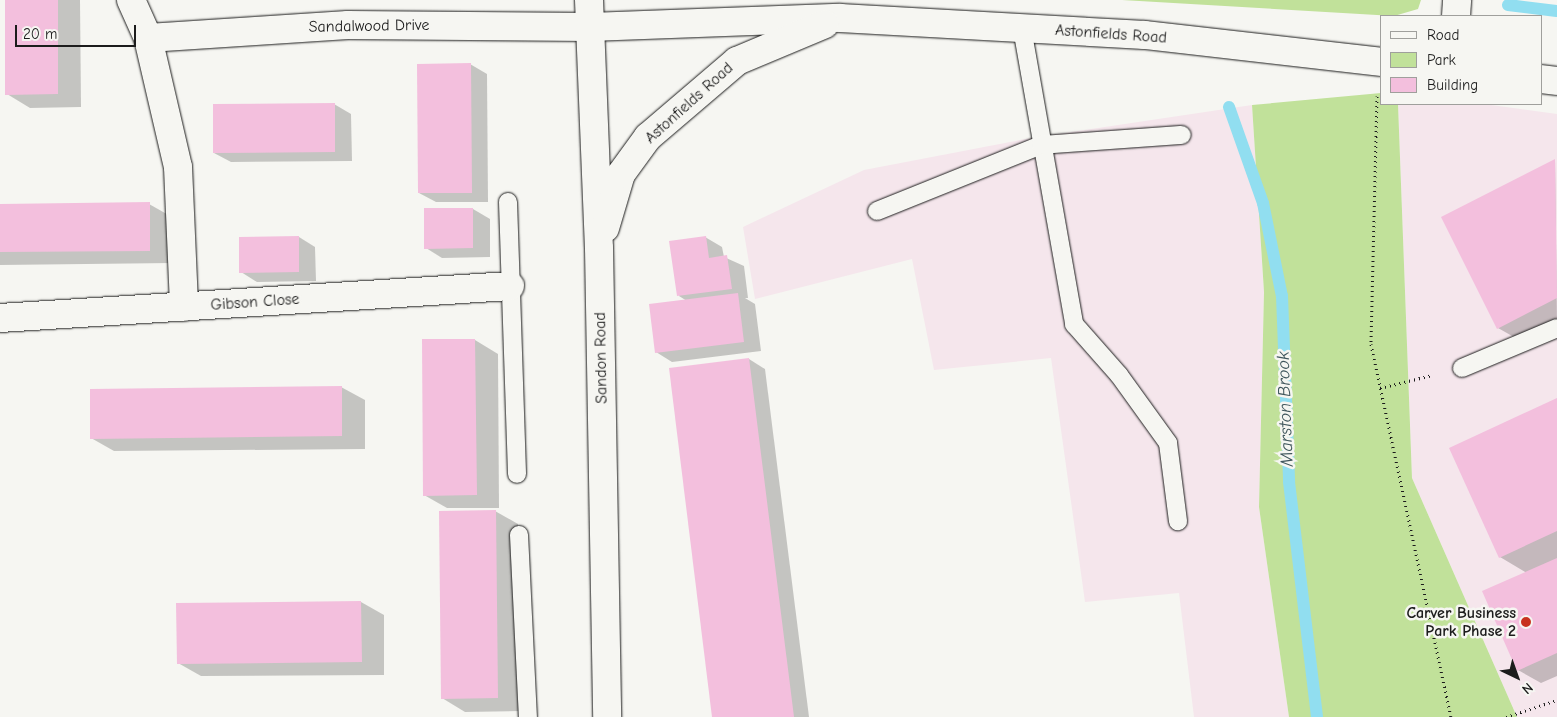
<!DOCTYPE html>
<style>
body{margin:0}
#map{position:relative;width:1557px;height:717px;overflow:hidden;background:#f6f6f2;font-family:"Comic Neue",sans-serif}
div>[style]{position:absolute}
.built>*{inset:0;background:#f5e6ec}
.green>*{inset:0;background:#c1e19a}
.shadow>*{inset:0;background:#0003}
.stream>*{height:12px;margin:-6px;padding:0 6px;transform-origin:6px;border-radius:6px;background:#91def0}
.building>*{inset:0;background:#f3bfdd}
.path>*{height:3px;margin-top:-1.5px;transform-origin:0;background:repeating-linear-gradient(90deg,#1c1c1c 0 1px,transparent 0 5px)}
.roads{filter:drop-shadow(0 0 1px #1c1c1c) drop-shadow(0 0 1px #1c1c1c)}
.lane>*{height:18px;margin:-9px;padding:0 9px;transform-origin:9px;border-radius:9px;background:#f6f6f2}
.street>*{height:28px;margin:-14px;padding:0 14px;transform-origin:14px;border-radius:14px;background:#f6f6f2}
.secondary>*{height:28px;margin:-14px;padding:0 14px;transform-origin:14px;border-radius:14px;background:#f6f6f2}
.dots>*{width:14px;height:14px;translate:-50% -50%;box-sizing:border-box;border:2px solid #f6f6f2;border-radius:50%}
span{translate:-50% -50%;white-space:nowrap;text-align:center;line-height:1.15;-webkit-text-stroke:5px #f6f6f2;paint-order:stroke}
.street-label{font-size:16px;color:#1c1c1c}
.poi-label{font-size:16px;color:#1c1c1c;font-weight:700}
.right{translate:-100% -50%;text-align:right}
.water-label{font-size:18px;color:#3f565c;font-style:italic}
.legend{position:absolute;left:1380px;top:15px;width:162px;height:90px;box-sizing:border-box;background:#f6f6f2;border:1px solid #9f9f9c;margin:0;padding:6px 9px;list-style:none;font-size:15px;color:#1c1c1c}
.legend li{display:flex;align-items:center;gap:10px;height:25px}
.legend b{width:25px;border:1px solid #9f9f9c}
.north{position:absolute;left:1492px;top:652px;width:50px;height:50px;-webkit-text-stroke:4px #f6f6f2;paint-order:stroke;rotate:138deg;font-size:14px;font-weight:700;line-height:20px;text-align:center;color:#1c1c1c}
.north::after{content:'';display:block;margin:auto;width:18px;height:22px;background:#1c1c1c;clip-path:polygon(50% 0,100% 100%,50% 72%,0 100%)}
.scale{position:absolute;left:15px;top:25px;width:121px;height:22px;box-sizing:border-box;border:2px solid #1c1c1c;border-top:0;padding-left:6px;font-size:15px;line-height:18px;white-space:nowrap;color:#1c1c1c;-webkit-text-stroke:4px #f6f6f2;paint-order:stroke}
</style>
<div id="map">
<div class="built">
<i style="clip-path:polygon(1398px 104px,1484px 104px,1557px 114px,1557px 717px,1517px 717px,1412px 478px)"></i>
<i style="clip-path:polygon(1252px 105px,1264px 292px,1259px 507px,1289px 717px,1194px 717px,1179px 593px,1085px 602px,1051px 358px,934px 370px,912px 259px,755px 299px,743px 227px,864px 170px,1031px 138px)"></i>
</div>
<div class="green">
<i style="clip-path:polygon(1122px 0,1421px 0,1418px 9px,1394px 16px)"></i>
<i style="clip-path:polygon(1381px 93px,1381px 104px,1398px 104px,1412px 478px,1517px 717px,1289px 717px,1259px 507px,1264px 292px,1252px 105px)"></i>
</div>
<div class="shadow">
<i style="clip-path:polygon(6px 0,80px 0,81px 107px,30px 108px,7px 94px)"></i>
<i style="clip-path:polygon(470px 64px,487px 74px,488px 202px,436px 202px,419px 193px)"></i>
<i style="clip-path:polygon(334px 104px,351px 114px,352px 161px,231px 162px,214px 153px)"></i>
<i style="clip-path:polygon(1555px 160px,1557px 323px,1521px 341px,1498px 328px)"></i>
<i style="clip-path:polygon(149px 204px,172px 217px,173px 263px,0 265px,0 205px)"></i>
<i style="clip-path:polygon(473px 209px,490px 219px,490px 257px,442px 258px,426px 248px)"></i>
<i style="clip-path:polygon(299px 237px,315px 247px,316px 281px,257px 282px,241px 272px)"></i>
<i style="clip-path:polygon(705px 237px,722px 247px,724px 257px,744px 266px,748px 298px,745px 298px,755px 304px,761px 351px,672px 362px,656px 352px,687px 301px,679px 296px)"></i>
<i style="clip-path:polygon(475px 340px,498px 354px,499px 508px,447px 508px,424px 495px)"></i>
<i style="clip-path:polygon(749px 359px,765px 369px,809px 717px,713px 717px)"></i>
<i style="clip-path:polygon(341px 387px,365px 400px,365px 449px,114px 451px,91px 438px)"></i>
<i style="clip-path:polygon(1557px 399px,1557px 676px,1541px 683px,1518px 670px,1527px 573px,1500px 557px)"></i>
<i style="clip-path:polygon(495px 511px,518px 524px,520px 711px,465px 712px,442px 698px)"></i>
<i style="clip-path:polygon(361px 602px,384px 615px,384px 675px,201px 676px,178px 663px,178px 604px)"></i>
</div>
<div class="stream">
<i style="left:1508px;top:5px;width:49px;rotate:7deg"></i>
<i style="left:1229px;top:107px;width:102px;rotate:70.5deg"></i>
<i style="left:1263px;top:203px;width:95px;rotate:78.5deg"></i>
<i style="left:1282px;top:296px;width:186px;rotate:87.8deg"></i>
<i style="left:1289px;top:482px;width:237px;rotate:83.2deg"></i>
</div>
<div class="building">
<i style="clip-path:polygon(5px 0,58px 0,58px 94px,5px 95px)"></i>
<i style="clip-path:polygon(471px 63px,472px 193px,418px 193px,417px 64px)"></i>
<i style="clip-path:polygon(335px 103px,335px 152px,213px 153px,213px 104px)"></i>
<i style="clip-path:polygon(1555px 159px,1557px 298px,1497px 329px,1441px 217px)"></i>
<i style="clip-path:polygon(150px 202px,150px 251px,0 252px,0 204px)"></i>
<i style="clip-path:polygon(424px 208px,473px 208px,473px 248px,424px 249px)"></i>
<i style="clip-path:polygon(299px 236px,299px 272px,239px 273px,239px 237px)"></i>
<i style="clip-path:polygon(706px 236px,709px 258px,727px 255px,732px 289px,677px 296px,669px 241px)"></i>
<i style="clip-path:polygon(738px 293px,744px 342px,655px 353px,649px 304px)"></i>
<i style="clip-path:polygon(422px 339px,475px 339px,477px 495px,423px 496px)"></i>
<i style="clip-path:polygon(749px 358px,794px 717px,712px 717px,669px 368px)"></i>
<i style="clip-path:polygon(342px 386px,342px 436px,90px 439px,90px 389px)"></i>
<i style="clip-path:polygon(1557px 398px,1557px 531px,1499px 558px,1449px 448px)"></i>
<i style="clip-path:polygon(496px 510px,498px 698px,441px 699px,439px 511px)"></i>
<i style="clip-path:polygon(1557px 558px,1557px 653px,1517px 671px,1482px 591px)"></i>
<i style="clip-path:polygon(361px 601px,362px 662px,177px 664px,176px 603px)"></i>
</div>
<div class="path">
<i style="left:1377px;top:96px;width:248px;rotate:91.4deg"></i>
<i style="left:1371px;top:344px;width:381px;rotate:77.9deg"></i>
<i style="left:1380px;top:388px;width:54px;rotate:-14deg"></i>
<i style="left:1506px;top:717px;width:54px;rotate:-18.4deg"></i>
</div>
<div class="roads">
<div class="lane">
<i style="left:1022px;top:28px;width:301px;rotate:80deg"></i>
<i style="left:1074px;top:324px;width:68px;rotate:48.6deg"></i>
<i style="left:1119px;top:375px;width:84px;rotate:54.2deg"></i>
<i style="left:1168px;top:443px;width:79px;rotate:82.7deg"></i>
<i style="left:508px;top:202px;width:272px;rotate:88.1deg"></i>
<i style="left:877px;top:211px;width:177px;rotate:-21.9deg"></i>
<i style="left:1041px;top:145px;width:141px;rotate:-4.1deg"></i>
<i style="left:1462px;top:368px;width:103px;rotate:-22.8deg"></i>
<i style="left:519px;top:535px;width:182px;rotate:87.2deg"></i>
</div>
<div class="street">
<i style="left:131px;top:0;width:42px;rotate:65.9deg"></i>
<i style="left:148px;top:38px;width:132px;rotate:76.9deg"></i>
<i style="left:178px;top:167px;width:140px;rotate:87.5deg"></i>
<i style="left:1456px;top:16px;width:16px;rotate:-86deg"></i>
<i style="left:148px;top:38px;width:200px;rotate:-3.7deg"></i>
<i style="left:348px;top:25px;width:242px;rotate:0.5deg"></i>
<i style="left:0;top:318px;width:511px;rotate:-3.59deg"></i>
</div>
<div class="secondary">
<i style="left:589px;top:0;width:248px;rotate:87.7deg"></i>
<i style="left:599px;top:248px;width:469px;rotate:89deg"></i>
<i style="left:590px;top:27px;width:250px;rotate:-2.1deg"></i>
<i style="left:840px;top:18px;width:305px;rotate:3.2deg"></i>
<i style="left:1145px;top:35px;width:238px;rotate:6.5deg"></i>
<i style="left:1541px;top:79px;width:16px;rotate:7deg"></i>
<i style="left:605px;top:228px;width:56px;rotate:-73.5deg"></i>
<i style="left:621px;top:174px;width:46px;rotate:-53.9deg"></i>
<i style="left:648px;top:137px;width:117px;rotate:-40.5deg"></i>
<i style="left:737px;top:61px;width:95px;rotate:-22.8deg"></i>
</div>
</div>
<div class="dots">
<i style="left:1526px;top:622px;background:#c8321e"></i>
</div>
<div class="street-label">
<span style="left:369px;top:26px;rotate:-1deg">Sandalwood Drive</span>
<span style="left:1111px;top:34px;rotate:4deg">Astonfields Road</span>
<span style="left:689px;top:103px;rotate:-42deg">Astonfields Road</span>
<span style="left:255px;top:302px;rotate:-4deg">Gibson Close</span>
<span style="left:601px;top:358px;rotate:-91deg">Sandon Road</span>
</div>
<div class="poi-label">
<span class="right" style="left:1516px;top:622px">Carver Business<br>Park Phase 2</span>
</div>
<div class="water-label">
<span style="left:1286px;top:409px;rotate:-92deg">Marston Brook</span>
</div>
<ul class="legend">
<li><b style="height:6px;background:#f6f6f2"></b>Road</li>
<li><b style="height:14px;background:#c1e19a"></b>Park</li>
<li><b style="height:14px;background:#f3bfdd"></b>Building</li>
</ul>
<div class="north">N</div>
<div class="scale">20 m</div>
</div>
